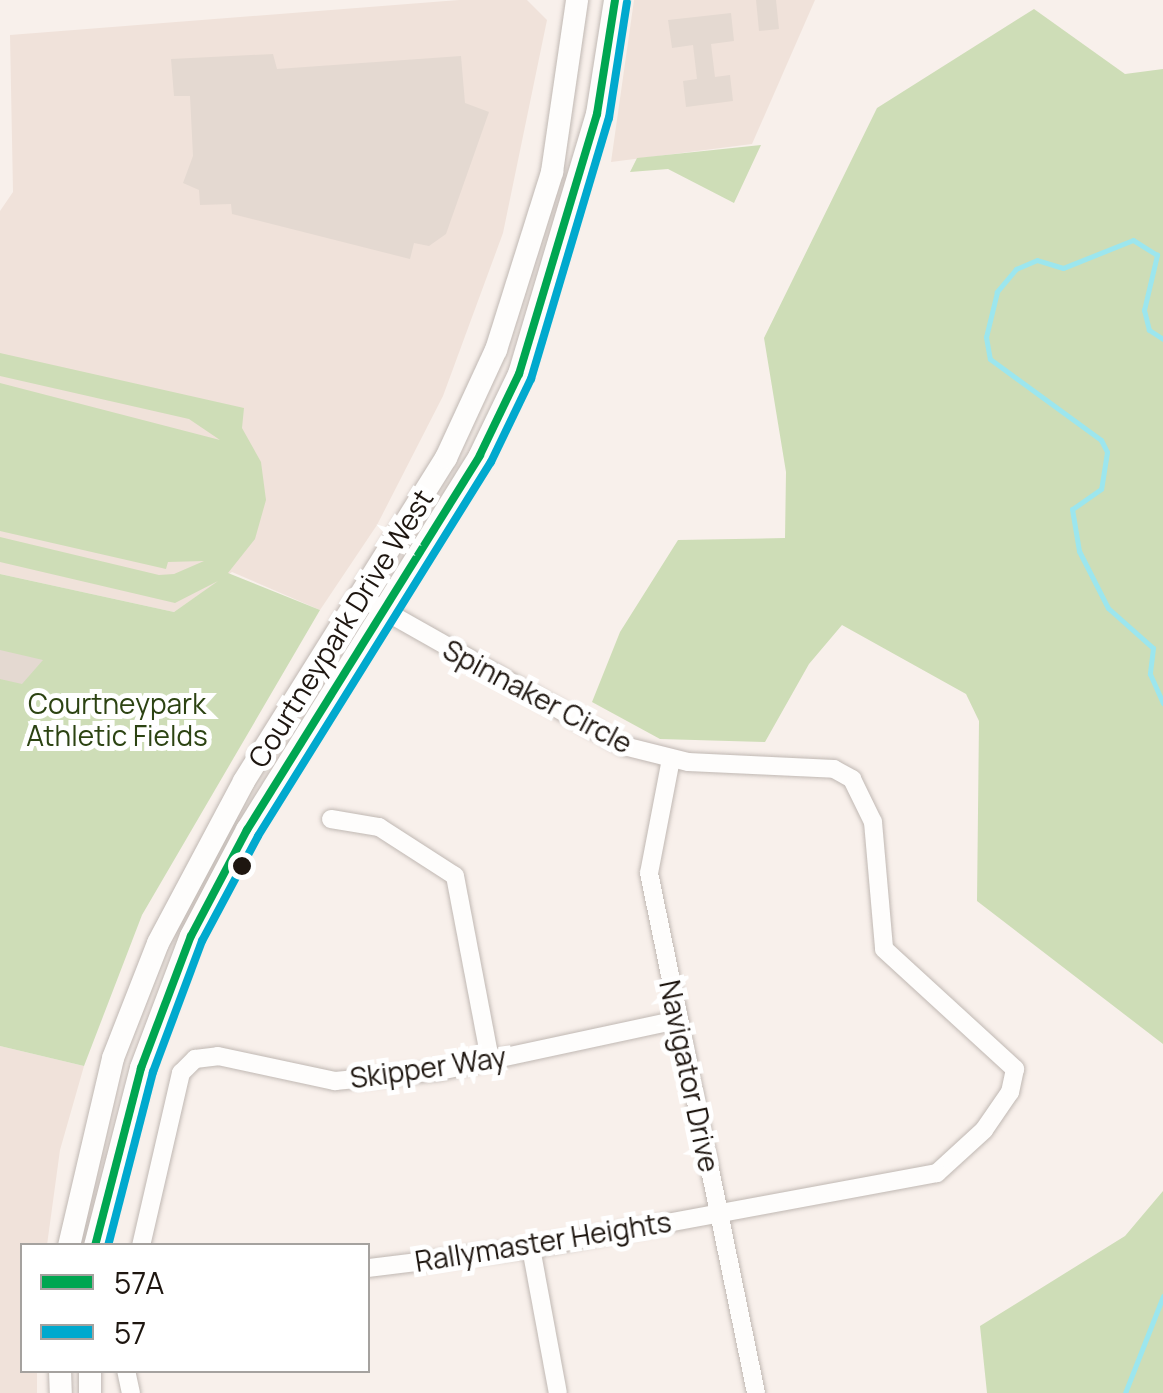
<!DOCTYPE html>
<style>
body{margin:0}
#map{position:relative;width:1163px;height:1393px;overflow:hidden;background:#f8f0eb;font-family:Manrope,sans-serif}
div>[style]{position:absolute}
.built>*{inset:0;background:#f0e2da}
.green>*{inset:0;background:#ceddb7}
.stream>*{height:5px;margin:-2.5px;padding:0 2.5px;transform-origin:2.5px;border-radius:2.5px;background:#9ce6ee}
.building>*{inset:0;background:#e4d9d1}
.roads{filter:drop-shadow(0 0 2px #c0b8b3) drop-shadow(0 0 2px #c0b8b3)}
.minor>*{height:18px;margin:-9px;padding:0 9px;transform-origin:9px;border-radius:9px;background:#fefdfc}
.major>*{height:22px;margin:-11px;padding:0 11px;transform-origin:11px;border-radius:11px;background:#fefdfc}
.bus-1>*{height:8px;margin:-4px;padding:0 4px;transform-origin:4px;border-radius:4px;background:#00a651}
.bus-2>*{height:8px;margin:-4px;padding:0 4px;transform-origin:4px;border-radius:4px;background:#00a9ce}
.dots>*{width:28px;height:28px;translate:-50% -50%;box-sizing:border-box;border:5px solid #fff;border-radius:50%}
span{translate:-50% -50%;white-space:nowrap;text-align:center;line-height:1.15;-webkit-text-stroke:10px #fff;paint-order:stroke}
.street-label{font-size:28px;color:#1e1610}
.park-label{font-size:28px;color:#2c4312}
.legend{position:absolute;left:20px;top:1243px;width:350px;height:130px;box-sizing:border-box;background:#fff;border:2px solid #a5a29f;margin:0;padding:12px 18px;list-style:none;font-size:30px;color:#1e1610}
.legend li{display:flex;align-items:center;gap:20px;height:50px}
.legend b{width:50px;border:2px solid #a5a29f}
</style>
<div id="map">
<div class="built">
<i style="clip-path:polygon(459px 0,527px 0,547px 20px,503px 233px,443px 396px,377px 525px,320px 610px,232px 572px,174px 612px,0 574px,0 211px,13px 192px,10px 35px)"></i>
<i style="clip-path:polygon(634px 0,815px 0,752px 144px,611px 162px)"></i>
<i style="clip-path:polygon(0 1046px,84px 1066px,60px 1150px,47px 1245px,22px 1246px,22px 1370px,37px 1371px,37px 1393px,0 1393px)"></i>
</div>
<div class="green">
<i style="clip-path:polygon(1034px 9px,1125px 74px,1163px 69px,1163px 1044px,977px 901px,979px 721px,966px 694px,842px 625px,809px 664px,765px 742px,660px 739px,592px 702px,620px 632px,678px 540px,785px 538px,786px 472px,764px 338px,877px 108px)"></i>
<i style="clip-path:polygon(761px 145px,734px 203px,668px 169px,630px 172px,637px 158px)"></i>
<i style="clip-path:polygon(0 353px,244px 408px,242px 428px,261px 462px,266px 500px,255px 539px,228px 573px,320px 610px,142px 915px,84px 1066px,0 1046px,0 574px,174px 612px,218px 581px,175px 603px,0 562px,0 537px,159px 575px,174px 574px,204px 561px,168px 562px,166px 569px,0 531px,0 383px,220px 440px,189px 419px,0 376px)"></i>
<i style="clip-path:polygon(1163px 1191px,1163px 1393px,987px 1393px,980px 1326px,1125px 1236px)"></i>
</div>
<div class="stream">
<i style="left:1163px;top:339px;width:17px;rotate:-147deg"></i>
<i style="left:1149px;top:330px;width:21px;rotate:-104deg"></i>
<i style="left:1144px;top:310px;width:57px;rotate:-76.7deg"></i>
<i style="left:1157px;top:255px;width:28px;rotate:-148deg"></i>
<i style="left:1133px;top:240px;width:75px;rotate:158.2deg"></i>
<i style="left:1063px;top:268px;width:27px;rotate:-163deg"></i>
<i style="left:1037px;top:260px;width:23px;rotate:157deg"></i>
<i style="left:1016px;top:269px;width:30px;rotate:130deg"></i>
<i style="left:997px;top:292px;width:46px;rotate:103.7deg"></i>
<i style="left:986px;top:337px;width:22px;rotate:80deg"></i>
<i style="left:990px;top:359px;width:137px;rotate:36.1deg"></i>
<i style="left:1101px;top:440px;width:13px;rotate:63deg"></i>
<i style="left:1107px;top:452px;width:37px;rotate:99deg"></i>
<i style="left:1101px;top:489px;width:35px;rotate:145deg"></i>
<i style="left:1072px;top:509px;width:43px;rotate:80.5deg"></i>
<i style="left:1079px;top:551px;width:64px;rotate:63deg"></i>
<i style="left:1108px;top:608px;width:60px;rotate:41.6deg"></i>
<i style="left:1153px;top:648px;width:26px;rotate:97deg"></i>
<i style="left:1150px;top:674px;width:32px;rotate:66deg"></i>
<i style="left:1125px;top:1393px;width:104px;rotate:-68.6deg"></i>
</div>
<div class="building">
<i style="clip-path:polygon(756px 0,776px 0,779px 29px,759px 31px)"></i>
<i style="clip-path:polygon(731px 13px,734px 41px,711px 44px,715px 77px,730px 75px,733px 101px,686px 107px,683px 81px,697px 79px,693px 45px,672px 48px,668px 20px)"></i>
<i style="clip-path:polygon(273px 54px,277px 69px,461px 56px,465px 103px,489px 112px,446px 234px,429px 246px,414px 243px,410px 259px,232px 214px,231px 204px,200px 205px,199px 190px,183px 183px,193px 156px,190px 96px,174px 96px,171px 59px)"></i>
<i style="clip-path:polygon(0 650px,43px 660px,22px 684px,0 679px)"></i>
</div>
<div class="roads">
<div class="minor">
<i style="left:362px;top:598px;width:301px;rotate:29.5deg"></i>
<i style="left:624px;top:746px;width:66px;rotate:14deg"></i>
<i style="left:688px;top:762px;width:146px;rotate:2.7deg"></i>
<i style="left:834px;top:769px;width:21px;rotate:29deg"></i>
<i style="left:852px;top:779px;width:48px;rotate:64deg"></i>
<i style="left:873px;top:822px;width:127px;rotate:85deg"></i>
<i style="left:884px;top:949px;width:178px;rotate:42.5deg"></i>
<i style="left:1015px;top:1069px;width:24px;rotate:102deg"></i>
<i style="left:1010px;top:1092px;width:46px;rotate:124.4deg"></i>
<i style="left:984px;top:1130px;width:64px;rotate:137.5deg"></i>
<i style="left:937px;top:1173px;width:413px;rotate:169.5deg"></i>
<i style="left:531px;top:1248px;width:164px;rotate:173deg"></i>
<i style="left:671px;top:759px;width:116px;rotate:100.9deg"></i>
<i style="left:649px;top:873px;width:531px;rotate:78.37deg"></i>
<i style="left:331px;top:819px;width:49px;rotate:9.5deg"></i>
<i style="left:379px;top:827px;width:90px;rotate:32.8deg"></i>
<i style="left:455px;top:876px;width:187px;rotate:79.2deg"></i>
<i style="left:141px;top:1246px;width:178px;rotate:-77deg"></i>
<i style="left:181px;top:1073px;width:20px;rotate:-45deg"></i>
<i style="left:195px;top:1059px;width:23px;rotate:-7deg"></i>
<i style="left:218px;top:1056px;width:120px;rotate:12.1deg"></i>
<i style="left:335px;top:1081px;width:105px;rotate:-5.4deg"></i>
<i style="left:440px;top:1071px;width:243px;rotate:-12.1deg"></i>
<i style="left:531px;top:1248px;width:147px;rotate:79.5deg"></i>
<i style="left:126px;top:1370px;width:24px;rotate:78deg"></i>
</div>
<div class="major">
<i style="left:69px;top:1246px;width:193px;rotate:-76.8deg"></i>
<i style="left:113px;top:1058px;width:123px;rotate:-68.6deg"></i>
<i style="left:158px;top:943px;width:183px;rotate:-62deg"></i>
<i style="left:244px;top:781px;width:381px;rotate:-58deg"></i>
<i style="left:446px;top:458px;width:119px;rotate:-65.2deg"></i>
<i style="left:496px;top:350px;width:187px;rotate:-72.5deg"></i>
<i style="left:552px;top:172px;width:174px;rotate:-81.7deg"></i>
<i style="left:95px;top:1246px;width:184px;rotate:-75.5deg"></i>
<i style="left:141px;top:1068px;width:141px;rotate:-69.3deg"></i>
<i style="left:191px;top:936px;width:120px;rotate:-62.2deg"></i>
<i style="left:247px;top:830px;width:441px;rotate:-58.1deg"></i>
<i style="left:480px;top:455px;width:90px;rotate:-64.3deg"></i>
<i style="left:519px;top:374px;width:271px;rotate:-73.3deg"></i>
<i style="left:597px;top:114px;width:115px;rotate:-81deg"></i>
<i style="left:60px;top:1370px;width:23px;rotate:88deg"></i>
<i style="left:90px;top:1370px;width:23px;rotate:90deg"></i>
</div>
</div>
<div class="bus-1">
<i style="left:95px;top:1246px;width:184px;rotate:-75.5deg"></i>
<i style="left:141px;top:1068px;width:141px;rotate:-69.3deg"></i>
<i style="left:191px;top:936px;width:120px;rotate:-62.2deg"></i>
<i style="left:247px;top:830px;width:441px;rotate:-58.1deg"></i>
<i style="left:480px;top:455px;width:90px;rotate:-64.3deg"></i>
<i style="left:519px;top:374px;width:271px;rotate:-73.3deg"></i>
<i style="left:597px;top:114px;width:115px;rotate:-81deg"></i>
</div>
<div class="bus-2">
<i style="left:108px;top:1246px;width:180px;rotate:-75.5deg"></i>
<i style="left:153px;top:1072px;width:140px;rotate:-69.5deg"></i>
<i style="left:202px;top:941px;width:119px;rotate:-61.9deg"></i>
<i style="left:258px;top:836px;width:441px;rotate:-58.1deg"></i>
<i style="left:491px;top:462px;width:92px;rotate:-64.3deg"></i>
<i style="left:531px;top:379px;width:272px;rotate:-73.4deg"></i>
<i style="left:609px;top:118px;width:117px;rotate:-81.2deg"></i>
</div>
<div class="dots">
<i style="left:242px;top:866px;background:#1e1610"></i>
</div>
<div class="street-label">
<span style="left:340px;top:628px;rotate:-58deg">Courtneypark Drive West</span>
<span style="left:538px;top:696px;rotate:28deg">Spinnaker Circle</span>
<span style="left:428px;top:1067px;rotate:-8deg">Skipper Way</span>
<span style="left:690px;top:1076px;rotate:78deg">Navigator Drive</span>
<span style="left:543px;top:1241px;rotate:-9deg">Rallymaster Heights</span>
</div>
<div class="park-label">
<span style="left:117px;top:719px">Courtneypark<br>Athletic Fields</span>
</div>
<ul class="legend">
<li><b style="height:12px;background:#00a651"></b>57A</li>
<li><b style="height:12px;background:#00a9ce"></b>57</li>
</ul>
</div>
